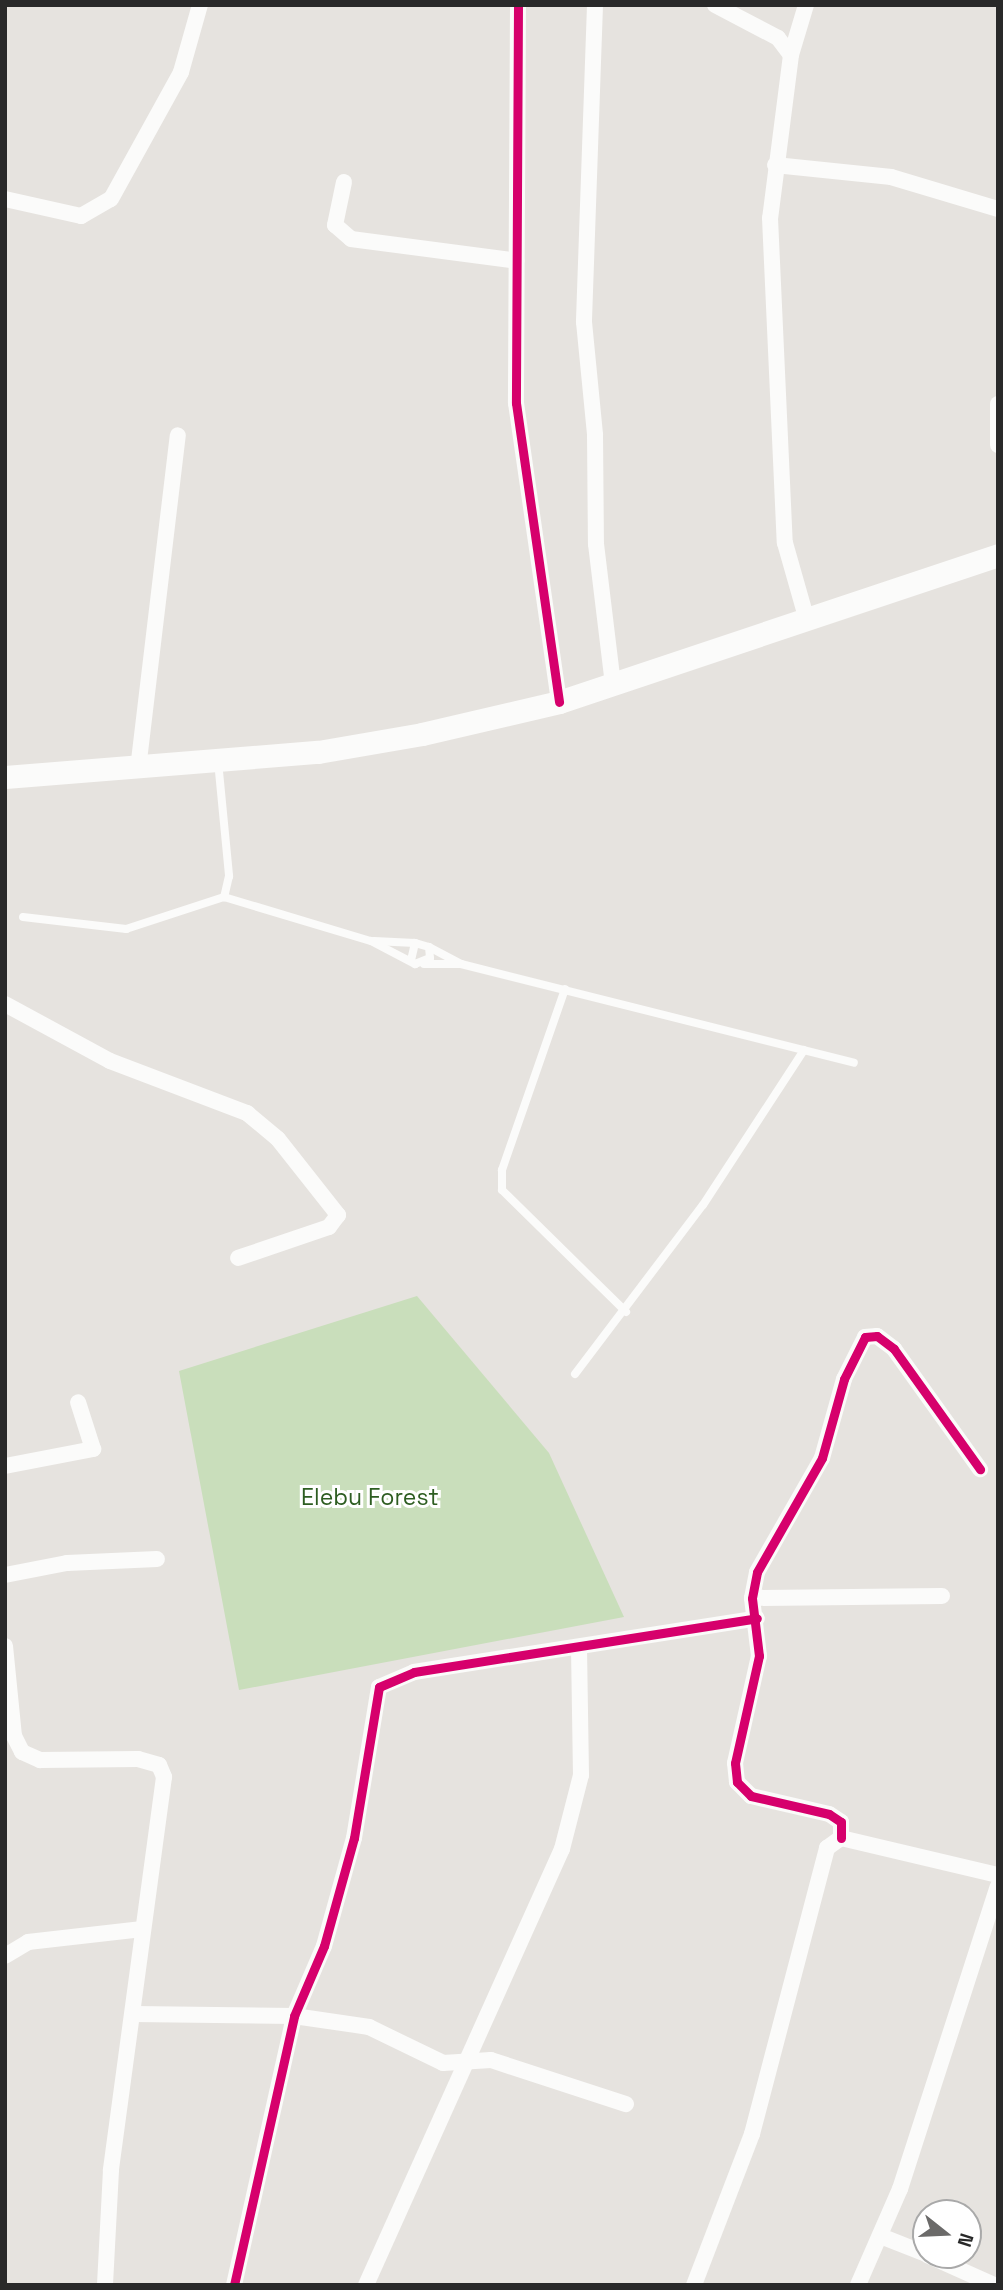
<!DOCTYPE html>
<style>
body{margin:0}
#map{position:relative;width:1003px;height:2290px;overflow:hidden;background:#e6e3df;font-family:"Space Grotesk",sans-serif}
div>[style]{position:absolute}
.green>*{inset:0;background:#c9debb}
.service>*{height:8px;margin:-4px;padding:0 4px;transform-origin:4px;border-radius:4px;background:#fbfbfa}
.minor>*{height:16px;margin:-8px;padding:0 8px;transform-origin:8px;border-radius:8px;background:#fbfbfa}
.secondary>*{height:23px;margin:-11.5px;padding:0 11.5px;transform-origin:11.5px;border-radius:11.5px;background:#fbfbfa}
.cycleway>*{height:9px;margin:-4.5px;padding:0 4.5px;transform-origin:4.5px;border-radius:4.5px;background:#d6006c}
span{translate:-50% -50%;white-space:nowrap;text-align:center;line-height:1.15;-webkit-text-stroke:6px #fff;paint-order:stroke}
.park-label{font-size:23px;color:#2d5d21}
.frame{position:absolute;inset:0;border:7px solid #292929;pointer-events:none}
.north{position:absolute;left:912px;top:2199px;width:70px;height:70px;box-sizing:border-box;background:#fff;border:2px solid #a9a9a9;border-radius:50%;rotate:108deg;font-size:19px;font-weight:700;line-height:28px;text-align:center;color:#292929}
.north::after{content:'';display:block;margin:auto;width:24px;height:32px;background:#6b6a69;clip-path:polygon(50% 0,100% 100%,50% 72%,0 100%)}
</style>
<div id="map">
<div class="green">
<i style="clip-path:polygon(417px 1296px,549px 1453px,624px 1617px,239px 1690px,179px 1371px)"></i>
</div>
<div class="service">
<i style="left:218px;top:761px;width:116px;rotate:84.5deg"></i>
<i style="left:229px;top:876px;width:22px;rotate:103deg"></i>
<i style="left:23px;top:917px;width:104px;rotate:6.6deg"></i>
<i style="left:126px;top:929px;width:103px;rotate:-18.1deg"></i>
<i style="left:224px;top:897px;width:153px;rotate:16.7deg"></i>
<i style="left:371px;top:941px;width:50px;rotate:27.6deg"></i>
<i style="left:415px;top:964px;width:16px;rotate:-22deg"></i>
<i style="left:430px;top:958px;width:11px;rotate:-95deg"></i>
<i style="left:429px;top:947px;width:15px;rotate:-164deg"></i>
<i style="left:415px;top:943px;width:17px;rotate:103deg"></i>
<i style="left:374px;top:941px;width:41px;rotate:2.8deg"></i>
<i style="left:429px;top:947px;width:36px;rotate:28deg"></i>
<i style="left:461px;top:964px;width:405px;rotate:14.1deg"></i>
<i style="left:424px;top:964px;width:37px"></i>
<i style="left:565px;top:989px;width:192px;rotate:109.2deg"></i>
<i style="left:502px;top:1170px;width:20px;rotate:90deg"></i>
<i style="left:502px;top:1190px;width:174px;rotate:44.5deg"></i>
<i style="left:575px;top:1374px;width:212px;rotate:-52.9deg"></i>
<i style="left:703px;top:1205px;width:185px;rotate:-56.9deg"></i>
</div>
<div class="minor">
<i style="left:518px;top:5px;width:398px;rotate:90.3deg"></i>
<i style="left:516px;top:403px;width:302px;rotate:81.8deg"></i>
<i style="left:595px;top:5px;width:317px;rotate:92deg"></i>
<i style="left:584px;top:322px;width:114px;rotate:84.4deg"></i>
<i style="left:595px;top:435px;width:109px;rotate:89.5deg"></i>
<i style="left:596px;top:544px;width:141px;rotate:83.1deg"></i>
<i style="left:715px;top:5px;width:71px;rotate:27.6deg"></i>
<i style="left:778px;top:38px;width:21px;rotate:53deg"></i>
<i style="left:806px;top:5px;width:52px;rotate:106.7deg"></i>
<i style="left:791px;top:55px;width:164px;rotate:97.3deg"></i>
<i style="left:770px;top:218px;width:325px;rotate:87.4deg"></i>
<i style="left:785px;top:543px;width:80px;rotate:74.1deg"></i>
<i style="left:775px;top:165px;width:117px;rotate:5.9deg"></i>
<i style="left:891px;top:177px;width:112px;rotate:16.7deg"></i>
<i style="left:344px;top:182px;width:44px;rotate:101.8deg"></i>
<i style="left:335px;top:225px;width:21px;rotate:41deg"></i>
<i style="left:351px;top:239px;width:167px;rotate:7.5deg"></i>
<i style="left:5px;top:199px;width:78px;rotate:12.6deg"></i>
<i style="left:81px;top:216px;width:34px;rotate:-30deg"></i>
<i style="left:111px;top:199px;width:145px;rotate:-61.1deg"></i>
<i style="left:181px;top:72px;width:70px;rotate:-74.2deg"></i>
<i style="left:998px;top:404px;width:41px;rotate:90deg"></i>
<i style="left:138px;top:769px;width:336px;rotate:-83.2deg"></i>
<i style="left:5px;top:1004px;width:119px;rotate:28.5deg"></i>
<i style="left:110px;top:1061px;width:147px;rotate:20.8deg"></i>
<i style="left:247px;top:1113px;width:40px;rotate:40deg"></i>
<i style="left:278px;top:1139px;width:97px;rotate:51.7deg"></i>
<i style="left:338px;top:1215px;width:15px;rotate:127deg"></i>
<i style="left:329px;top:1227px;width:96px;rotate:161.2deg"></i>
<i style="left:5px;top:1466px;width:90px;rotate:-10.9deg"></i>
<i style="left:93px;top:1449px;width:49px;rotate:-107.7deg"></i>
<i style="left:5px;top:1575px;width:63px;rotate:-11deg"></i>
<i style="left:67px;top:1563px;width:90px;rotate:-2.5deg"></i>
<i style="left:752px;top:1598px;width:190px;rotate:-0.6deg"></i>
<i style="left:5px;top:1646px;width:90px;rotate:84.3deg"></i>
<i style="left:14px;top:1736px;width:18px;rotate:63deg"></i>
<i style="left:22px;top:1752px;width:20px;rotate:24deg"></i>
<i style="left:40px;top:1760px;width:98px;rotate:-0.6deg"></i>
<i style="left:138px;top:1759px;width:22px;rotate:16deg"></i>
<i style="left:159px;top:1765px;width:13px;rotate:67deg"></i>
<i style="left:164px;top:1777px;width:397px;rotate:97.7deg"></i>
<i style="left:111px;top:2170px;width:115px;rotate:93deg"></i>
<i style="left:841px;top:1838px;width:16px;rotate:-90deg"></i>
<i style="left:841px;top:1822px;width:14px;rotate:-146deg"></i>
<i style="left:829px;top:1814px;width:80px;rotate:-167deg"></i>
<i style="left:751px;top:1796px;width:20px;rotate:-135deg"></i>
<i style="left:737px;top:1782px;width:19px;rotate:-96deg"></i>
<i style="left:735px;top:1763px;width:110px;rotate:-77.4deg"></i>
<i style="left:759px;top:1656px;width:58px;rotate:-96.9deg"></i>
<i style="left:752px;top:1598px;width:26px;rotate:-79deg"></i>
<i style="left:757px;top:1572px;width:131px;rotate:-60.3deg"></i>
<i style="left:822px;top:1458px;width:82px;rotate:-74.4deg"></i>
<i style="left:844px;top:1379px;width:47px;rotate:-63.4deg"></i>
<i style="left:865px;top:1337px;width:12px;rotate:-5deg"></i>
<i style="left:877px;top:1336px;width:21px;rotate:37deg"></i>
<i style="left:894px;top:1349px;width:148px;rotate:54.4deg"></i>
<i style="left:5px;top:1956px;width:27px;rotate:-31deg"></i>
<i style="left:28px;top:1942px;width:115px;rotate:-6.5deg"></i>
<i style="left:134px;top:2014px;width:160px;rotate:0.7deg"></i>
<i style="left:294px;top:2016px;width:76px;rotate:8.3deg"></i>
<i style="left:369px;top:2027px;width:82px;rotate:25.9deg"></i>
<i style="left:443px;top:2063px;width:48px;rotate:-3.6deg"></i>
<i style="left:491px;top:2060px;width:142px;rotate:18.1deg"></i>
<i style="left:883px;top:2237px;width:46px;rotate:21.6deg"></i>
<i style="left:927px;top:2255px;width:73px;rotate:24.1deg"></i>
<i style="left:234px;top:2285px;width:276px;rotate:-77.4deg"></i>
<i style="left:294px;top:2016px;width:76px;rotate:-66.8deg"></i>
<i style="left:324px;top:1946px;width:112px;rotate:-74.5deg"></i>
<i style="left:354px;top:1838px;width:153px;rotate:-80.6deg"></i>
<i style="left:379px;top:1687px;width:38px;rotate:-23deg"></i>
<i style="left:414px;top:1672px;width:347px;rotate:-8.9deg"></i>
<i style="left:366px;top:2285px;width:478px;rotate:-65.8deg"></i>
<i style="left:562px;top:1849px;width:76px;rotate:-75.6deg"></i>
<i style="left:581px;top:1775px;width:124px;rotate:-90.9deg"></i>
<i style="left:694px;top:2285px;width:162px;rotate:-69deg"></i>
<i style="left:752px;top:2134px;width:296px;rotate:-75.3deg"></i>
<i style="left:827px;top:1848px;width:17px;rotate:-36deg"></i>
<i style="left:841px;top:1838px;width:161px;rotate:13.3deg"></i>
<i style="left:858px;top:2285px;width:105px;rotate:-66.4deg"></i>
<i style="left:900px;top:2189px;width:318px;rotate:-72.1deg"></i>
</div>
<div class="secondary">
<i style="left:5px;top:777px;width:314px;rotate:-4.6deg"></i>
<i style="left:318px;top:752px;width:106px;rotate:-9.8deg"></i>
<i style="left:422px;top:734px;width:141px;rotate:-13.1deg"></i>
<i style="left:559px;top:702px;width:463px;rotate:-18.5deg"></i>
</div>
<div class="cycleway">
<i style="left:518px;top:5px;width:398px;rotate:90.3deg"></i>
<i style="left:516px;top:403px;width:302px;rotate:81.8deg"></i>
<i style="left:841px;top:1838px;width:16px;rotate:-90deg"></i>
<i style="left:841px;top:1822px;width:14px;rotate:-146deg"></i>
<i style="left:829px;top:1814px;width:80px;rotate:-167deg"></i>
<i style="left:751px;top:1796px;width:20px;rotate:-135deg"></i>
<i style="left:737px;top:1782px;width:19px;rotate:-96deg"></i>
<i style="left:735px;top:1763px;width:110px;rotate:-77.4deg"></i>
<i style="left:759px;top:1656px;width:58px;rotate:-96.9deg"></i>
<i style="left:752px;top:1598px;width:26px;rotate:-79deg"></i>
<i style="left:757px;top:1572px;width:131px;rotate:-60.3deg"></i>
<i style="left:822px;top:1458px;width:82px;rotate:-74.4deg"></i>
<i style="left:844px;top:1379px;width:47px;rotate:-63.4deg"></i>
<i style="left:865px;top:1337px;width:12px;rotate:-5deg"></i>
<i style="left:877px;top:1336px;width:21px;rotate:37deg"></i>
<i style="left:894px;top:1349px;width:148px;rotate:54.4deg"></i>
<i style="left:234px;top:2285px;width:276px;rotate:-77.4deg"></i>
<i style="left:294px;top:2016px;width:76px;rotate:-66.8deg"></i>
<i style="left:324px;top:1946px;width:112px;rotate:-74.5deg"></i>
<i style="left:354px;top:1838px;width:153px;rotate:-80.6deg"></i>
<i style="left:379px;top:1687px;width:38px;rotate:-23deg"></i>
<i style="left:414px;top:1672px;width:347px;rotate:-8.9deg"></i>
</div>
<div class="park-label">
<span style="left:370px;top:1497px">Elebu Forest</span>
</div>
<div class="frame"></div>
<div class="north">N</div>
</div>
